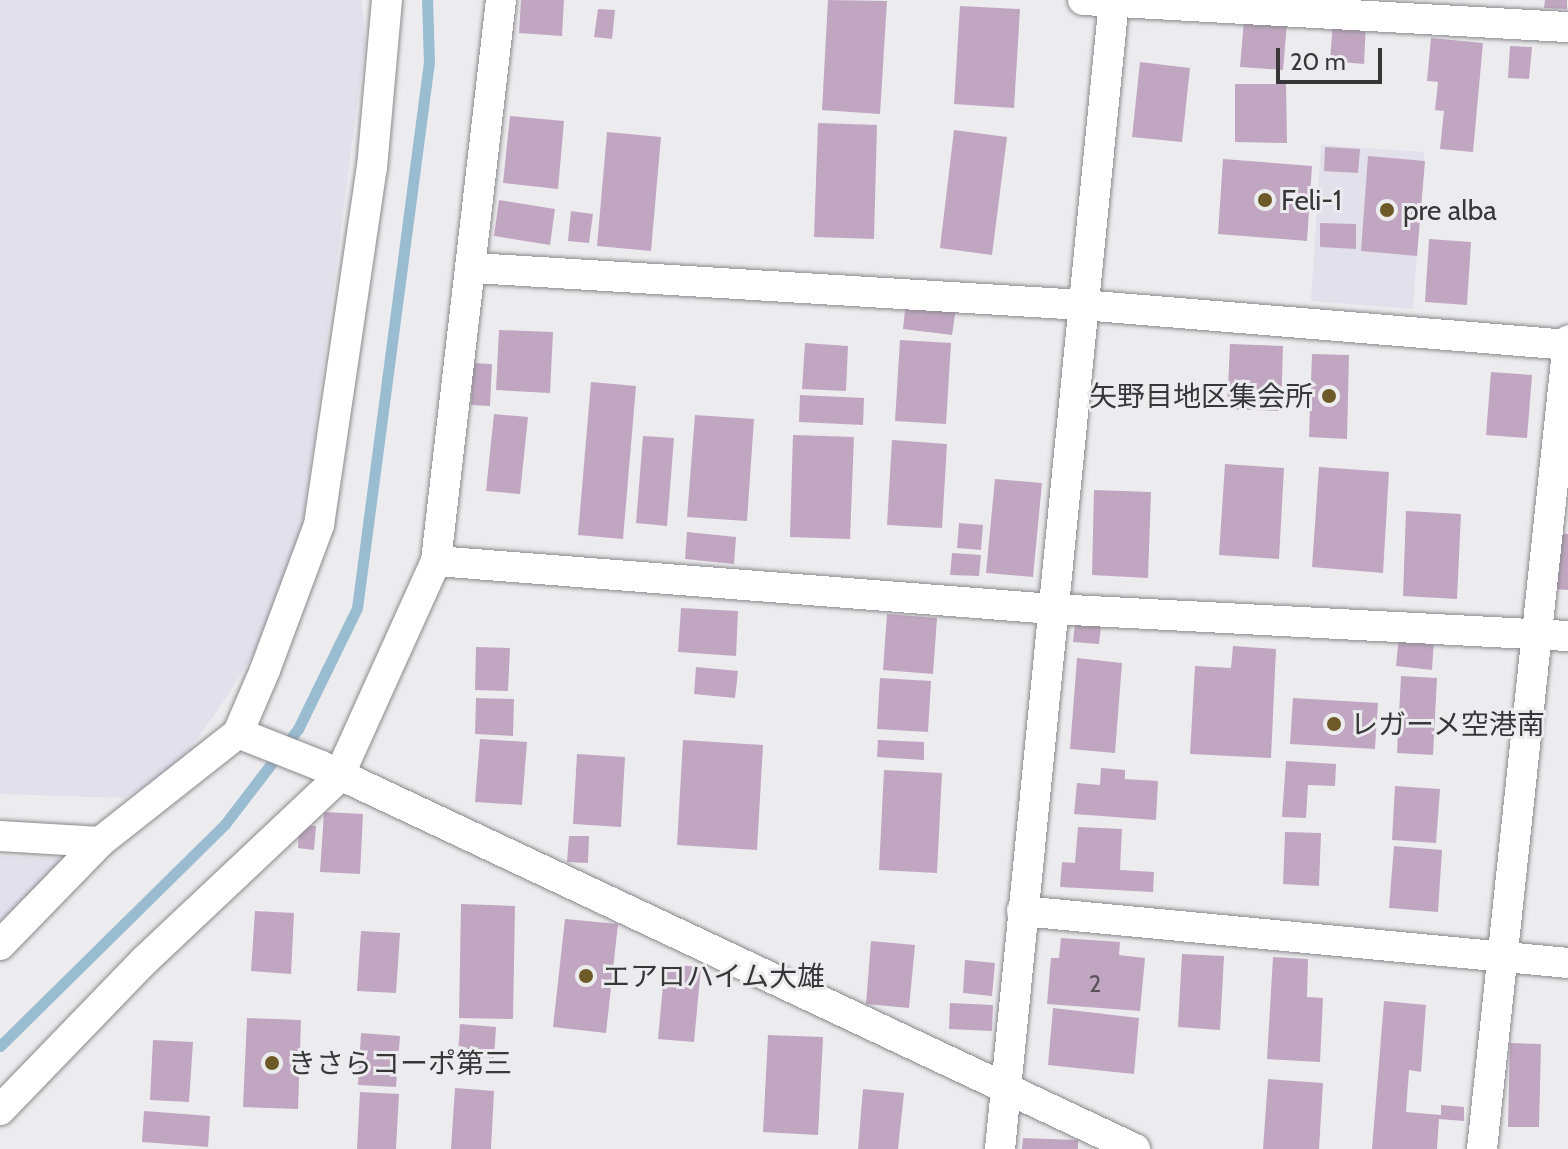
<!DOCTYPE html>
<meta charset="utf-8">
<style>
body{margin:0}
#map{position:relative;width:1568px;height:1149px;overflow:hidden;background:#ececef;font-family:Cabin,"Noto Sans JP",sans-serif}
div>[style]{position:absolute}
.built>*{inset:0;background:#e2e0eb}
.stream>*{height:11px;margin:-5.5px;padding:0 5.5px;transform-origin:5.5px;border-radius:5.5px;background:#9abcd1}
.building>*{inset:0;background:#c1a6c1}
.roads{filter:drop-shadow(0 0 2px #8a8a8d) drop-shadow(0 0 2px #8a8a8d)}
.minor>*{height:30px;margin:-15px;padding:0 15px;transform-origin:15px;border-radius:15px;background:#fff}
.dots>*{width:22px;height:22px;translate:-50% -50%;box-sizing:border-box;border:4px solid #ececef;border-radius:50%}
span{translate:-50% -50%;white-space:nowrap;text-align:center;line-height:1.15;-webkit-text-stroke:6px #ececef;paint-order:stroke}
.number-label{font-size:24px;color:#5a535a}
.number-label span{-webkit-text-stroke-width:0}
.poi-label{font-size:28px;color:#373738}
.left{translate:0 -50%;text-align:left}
.right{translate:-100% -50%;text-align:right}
.scale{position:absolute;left:1276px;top:48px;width:106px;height:36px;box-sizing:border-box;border:4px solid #373738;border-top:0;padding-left:10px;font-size:24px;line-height:28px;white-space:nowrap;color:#373738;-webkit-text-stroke:6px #ececef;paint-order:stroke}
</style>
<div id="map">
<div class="built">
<i style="clip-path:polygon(0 0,362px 0,365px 44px,303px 523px,256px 649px,226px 698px,176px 769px,123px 798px,0 794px)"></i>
<i style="clip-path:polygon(1321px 145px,1424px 152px,1413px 309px,1311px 301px)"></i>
<i style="clip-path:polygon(0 856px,67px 859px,0 925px)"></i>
</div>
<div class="stream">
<i style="left:0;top:1046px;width:316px;rotate:-44.6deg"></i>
<i style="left:225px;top:824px;width:120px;rotate:-52.5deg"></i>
<i style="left:298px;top:729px;width:135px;rotate:-64deg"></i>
<i style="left:357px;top:608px;width:551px;rotate:-82.49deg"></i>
<i style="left:429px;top:62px;width:62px;rotate:-91.8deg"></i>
</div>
<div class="building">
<i style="clip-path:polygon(521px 0,564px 0,562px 36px,519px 33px)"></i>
<i style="clip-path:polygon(828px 0,887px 1px,880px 114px,822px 110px)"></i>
<i style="clip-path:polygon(1545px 0,1567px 0,1567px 9px,1544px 8px)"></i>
<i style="clip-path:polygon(960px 6px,1020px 9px,1014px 108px,954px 104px)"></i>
<i style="clip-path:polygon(598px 9px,615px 10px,612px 39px,594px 37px)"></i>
<i style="clip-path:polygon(1244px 20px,1287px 23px,1283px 70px,1240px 67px)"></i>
<i style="clip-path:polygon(1333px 20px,1366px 23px,1364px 64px,1330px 61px)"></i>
<i style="clip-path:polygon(1431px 38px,1483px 43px,1473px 152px,1440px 149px,1444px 111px,1435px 110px,1438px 82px,1427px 81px)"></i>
<i style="clip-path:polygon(1510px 46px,1532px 47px,1529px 79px,1508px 78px)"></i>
<i style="clip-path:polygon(1140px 62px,1190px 68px,1182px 142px,1132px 137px)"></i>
<i style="clip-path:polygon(1235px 84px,1286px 84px,1287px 143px,1235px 142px)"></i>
<i style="clip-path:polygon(510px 116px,564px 121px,558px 189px,503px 183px)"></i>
<i style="clip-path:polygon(818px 123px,877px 125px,874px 239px,814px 237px)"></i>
<i style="clip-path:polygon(954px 130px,1007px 137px,992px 255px,940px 248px)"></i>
<i style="clip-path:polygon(607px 132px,661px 137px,651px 251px,597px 246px)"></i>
<i style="clip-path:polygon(1325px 147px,1360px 149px,1358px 173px,1324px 171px)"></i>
<i style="clip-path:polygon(1368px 156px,1425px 161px,1417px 256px,1361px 251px)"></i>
<i style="clip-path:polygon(1223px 159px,1312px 166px,1307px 241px,1218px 234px)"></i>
<i style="clip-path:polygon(499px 200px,555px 209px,550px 245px,494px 236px)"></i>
<i style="clip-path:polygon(571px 211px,593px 214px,589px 243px,568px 241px)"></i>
<i style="clip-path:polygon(1320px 223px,1356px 224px,1356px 249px,1320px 247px)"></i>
<i style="clip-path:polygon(1429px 239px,1471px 242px,1467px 305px,1425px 302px)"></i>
<i style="clip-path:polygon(906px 301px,956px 308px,952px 335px,903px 329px)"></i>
<i style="clip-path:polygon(499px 330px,553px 332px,550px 393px,496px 390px)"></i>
<i style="clip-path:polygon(900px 340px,951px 343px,946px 424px,895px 421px)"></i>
<i style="clip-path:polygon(805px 343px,848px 346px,846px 391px,802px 389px)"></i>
<i style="clip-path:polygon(1230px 344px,1283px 346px,1281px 411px,1227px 409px)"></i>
<i style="clip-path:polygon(1312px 354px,1349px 355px,1347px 439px,1309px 437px)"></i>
<i style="clip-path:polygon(473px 363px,492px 364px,490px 406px,471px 405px)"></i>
<i style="clip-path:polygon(1491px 372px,1532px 375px,1527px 438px,1486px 435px)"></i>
<i style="clip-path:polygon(591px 382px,636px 386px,623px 539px,578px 535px)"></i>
<i style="clip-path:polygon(800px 395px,864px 398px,863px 425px,799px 422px)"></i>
<i style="clip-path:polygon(494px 414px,528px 417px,520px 494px,486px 491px)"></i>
<i style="clip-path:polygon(695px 415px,754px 419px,747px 521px,687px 517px)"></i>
<i style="clip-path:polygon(793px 435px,854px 437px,850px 539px,790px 537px)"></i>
<i style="clip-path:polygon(643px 436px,674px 438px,667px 526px,636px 523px)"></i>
<i style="clip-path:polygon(892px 440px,947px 444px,942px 528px,887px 525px)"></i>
<i style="clip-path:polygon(1225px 464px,1284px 468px,1279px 559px,1219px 555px)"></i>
<i style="clip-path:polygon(1319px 467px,1389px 472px,1383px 573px,1312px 567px)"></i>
<i style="clip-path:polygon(995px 479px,1042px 483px,1033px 577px,986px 573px)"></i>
<i style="clip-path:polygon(1094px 490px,1151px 492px,1148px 578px,1092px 575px)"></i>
<i style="clip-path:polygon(1406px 511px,1461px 514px,1457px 599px,1403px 596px)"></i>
<i style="clip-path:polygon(959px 523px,983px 525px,981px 550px,957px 548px)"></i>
<i style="clip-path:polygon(687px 532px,736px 537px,734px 564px,685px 559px)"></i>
<i style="clip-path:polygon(1557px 534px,1568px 534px,1568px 590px,1553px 589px)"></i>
<i style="clip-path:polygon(952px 553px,981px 555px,979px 576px,950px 575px)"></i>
<i style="clip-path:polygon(681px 608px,738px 611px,736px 656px,678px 652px)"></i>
<i style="clip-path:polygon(887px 614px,937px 618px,933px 674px,883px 670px)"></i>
<i style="clip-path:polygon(1076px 614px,1102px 616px,1099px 644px,1073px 642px)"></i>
<i style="clip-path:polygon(1399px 636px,1434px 639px,1432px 670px,1396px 666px)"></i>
<i style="clip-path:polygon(1233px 646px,1276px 649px,1271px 758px,1190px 754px,1195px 666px,1231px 668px)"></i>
<i style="clip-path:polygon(476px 647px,510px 648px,508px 691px,475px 690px)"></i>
<i style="clip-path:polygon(1077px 658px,1122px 663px,1115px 753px,1070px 749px)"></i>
<i style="clip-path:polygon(696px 667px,738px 671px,735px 698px,694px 694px)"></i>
<i style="clip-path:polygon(1401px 676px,1437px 678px,1433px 755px,1397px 753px)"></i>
<i style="clip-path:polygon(880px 678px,931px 681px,928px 732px,877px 729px)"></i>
<i style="clip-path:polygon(476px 698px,514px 699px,513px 736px,475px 734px)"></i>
<i style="clip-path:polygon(1293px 698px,1378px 703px,1375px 749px,1290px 744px)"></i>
<i style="clip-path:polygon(480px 739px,527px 742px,522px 805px,475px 802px)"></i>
<i style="clip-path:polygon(683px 740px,763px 745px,757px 850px,677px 845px)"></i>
<i style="clip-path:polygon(878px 740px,924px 742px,924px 760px,877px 757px)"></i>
<i style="clip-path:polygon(577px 754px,625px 757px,621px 827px,573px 824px)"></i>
<i style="clip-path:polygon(1286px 761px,1336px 764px,1335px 786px,1308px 785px,1306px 818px,1282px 817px)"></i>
<i style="clip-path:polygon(1101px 768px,1125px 770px,1125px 779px,1158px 781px,1156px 820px,1074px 814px,1077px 783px,1100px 785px)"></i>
<i style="clip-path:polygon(884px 770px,942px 773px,937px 873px,879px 870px)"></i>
<i style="clip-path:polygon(1395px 786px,1440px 789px,1436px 843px,1392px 840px)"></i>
<i style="clip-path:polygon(324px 812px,363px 814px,360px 874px,320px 872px)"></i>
<i style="clip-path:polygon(299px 826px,316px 826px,314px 850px,298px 848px)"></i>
<i style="clip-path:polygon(1078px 827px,1122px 829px,1120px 870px,1154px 872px,1153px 892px,1060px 887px,1062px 862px,1075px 863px)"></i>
<i style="clip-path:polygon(1285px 832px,1321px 833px,1319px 886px,1283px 884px)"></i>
<i style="clip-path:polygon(569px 836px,589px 836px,588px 863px,567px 862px)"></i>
<i style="clip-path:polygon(1394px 846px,1442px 850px,1438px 912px,1389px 908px)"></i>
<i style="clip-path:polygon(461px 904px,515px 906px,513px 1019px,459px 1018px)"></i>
<i style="clip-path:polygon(255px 911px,294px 913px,291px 974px,251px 971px)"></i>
<i style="clip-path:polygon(565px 919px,618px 924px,606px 1033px,553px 1027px)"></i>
<i style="clip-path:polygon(361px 931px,400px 933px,396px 993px,357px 991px)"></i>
<i style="clip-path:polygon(1061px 938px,1120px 942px,1119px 955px,1145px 958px,1140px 1011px,1047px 1004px,1051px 958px,1059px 958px)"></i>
<i style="clip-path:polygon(871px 941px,915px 945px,909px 1008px,866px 1004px)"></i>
<i style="clip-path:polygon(1182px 954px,1224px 956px,1220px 1030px,1178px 1027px)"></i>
<i style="clip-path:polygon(1273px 957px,1308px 959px,1307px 997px,1323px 998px,1320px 1062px,1267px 1059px)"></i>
<i style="clip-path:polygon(965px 960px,995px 963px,992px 996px,963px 993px)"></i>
<i style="clip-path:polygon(665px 964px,701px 967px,694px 1042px,658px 1039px)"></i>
<i style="clip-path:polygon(1384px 1001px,1426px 1005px,1421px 1072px,1409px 1070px,1406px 1112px,1441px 1115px,1441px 1105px,1464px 1107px,1464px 1121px,1439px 1119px,1437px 1149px,1372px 1149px)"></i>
<i style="clip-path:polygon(950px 1003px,993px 1005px,992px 1031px,949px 1029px)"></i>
<i style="clip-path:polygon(1053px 1008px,1139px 1018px,1134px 1074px,1048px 1065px)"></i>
<i style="clip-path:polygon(247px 1018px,301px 1020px,298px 1109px,243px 1107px)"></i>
<i style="clip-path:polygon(460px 1024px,496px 1027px,494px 1058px,458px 1055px)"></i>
<i style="clip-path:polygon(361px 1033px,400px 1036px,396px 1087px,358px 1085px)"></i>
<i style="clip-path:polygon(768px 1035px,823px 1037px,818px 1135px,763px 1132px)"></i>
<i style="clip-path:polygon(153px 1040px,193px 1042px,189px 1102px,150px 1100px)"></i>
<i style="clip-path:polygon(1510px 1043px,1541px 1044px,1539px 1127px,1508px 1127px)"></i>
<i style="clip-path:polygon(1268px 1079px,1323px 1083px,1319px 1149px,1263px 1149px)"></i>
<i style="clip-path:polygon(455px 1088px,494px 1091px,491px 1149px,451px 1149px)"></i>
<i style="clip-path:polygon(863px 1089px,904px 1093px,898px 1149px,858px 1149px)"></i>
<i style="clip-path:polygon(360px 1092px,399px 1094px,396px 1149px,357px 1149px)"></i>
<i style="clip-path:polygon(144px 1111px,210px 1116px,208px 1147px,142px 1142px)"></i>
<i style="clip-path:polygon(1023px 1138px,1078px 1140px,1078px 1149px,1022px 1149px)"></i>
</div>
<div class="roads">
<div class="minor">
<i style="left:1083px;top:0;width:486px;rotate:3.2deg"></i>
<i style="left:474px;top:268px;width:609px;rotate:3.48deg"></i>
<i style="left:1082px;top:305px;width:487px;rotate:4.7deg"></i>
<i style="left:436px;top:561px;width:619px;rotate:4.45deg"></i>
<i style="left:1053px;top:609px;width:516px;rotate:3deg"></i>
<i style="left:238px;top:733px;width:87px;rotate:21.6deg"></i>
<i style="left:319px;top:765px;width:902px;rotate:25.2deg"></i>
<i style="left:0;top:836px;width:100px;rotate:3.4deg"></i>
<i style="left:1022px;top:911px;width:548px;rotate:5.44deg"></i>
<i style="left:0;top:945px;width:144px;rotate:-45.8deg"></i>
<i style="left:100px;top:842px;width:176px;rotate:-38.3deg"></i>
<i style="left:238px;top:733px;width:69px;rotate:-66.8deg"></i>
<i style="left:265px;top:670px;width:155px;rotate:-69.6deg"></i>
<i style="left:319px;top:525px;width:361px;rotate:-81.6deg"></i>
<i style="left:372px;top:168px;width:169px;rotate:-84.9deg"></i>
<i style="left:0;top:1110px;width:207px;rotate:-46deg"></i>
<i style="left:144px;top:961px;width:267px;rotate:-43.3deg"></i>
<i style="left:338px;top:778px;width:238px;rotate:-65.7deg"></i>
<i style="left:436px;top:561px;width:565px;rotate:-83.39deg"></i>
<i style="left:1000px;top:1149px;width:1155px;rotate:-84.33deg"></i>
<i style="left:1482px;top:1149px;width:813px;rotate:-83.92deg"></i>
</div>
</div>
<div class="dots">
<i style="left:1265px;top:200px;background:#6e5928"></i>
<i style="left:1387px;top:210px;background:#6e5928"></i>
<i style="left:1329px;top:396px;background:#6e5928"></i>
<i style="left:1334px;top:724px;background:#6e5928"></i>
<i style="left:586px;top:976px;background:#6e5928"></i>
<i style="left:272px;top:1063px;background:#6e5928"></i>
</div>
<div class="number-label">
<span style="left:1095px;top:984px">2</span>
</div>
<div class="poi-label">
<span class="left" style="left:1281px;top:200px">Feli-1</span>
<span class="left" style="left:1403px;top:210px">pre alba</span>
<span class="right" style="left:1313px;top:396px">矢野目地区集会所</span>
<span class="left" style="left:1350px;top:724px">レガーメ空港南</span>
<span class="left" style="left:602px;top:976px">エアロハイム大雄</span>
<span class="left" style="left:288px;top:1063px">きさらコーポ第三</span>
</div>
<div class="scale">20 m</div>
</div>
